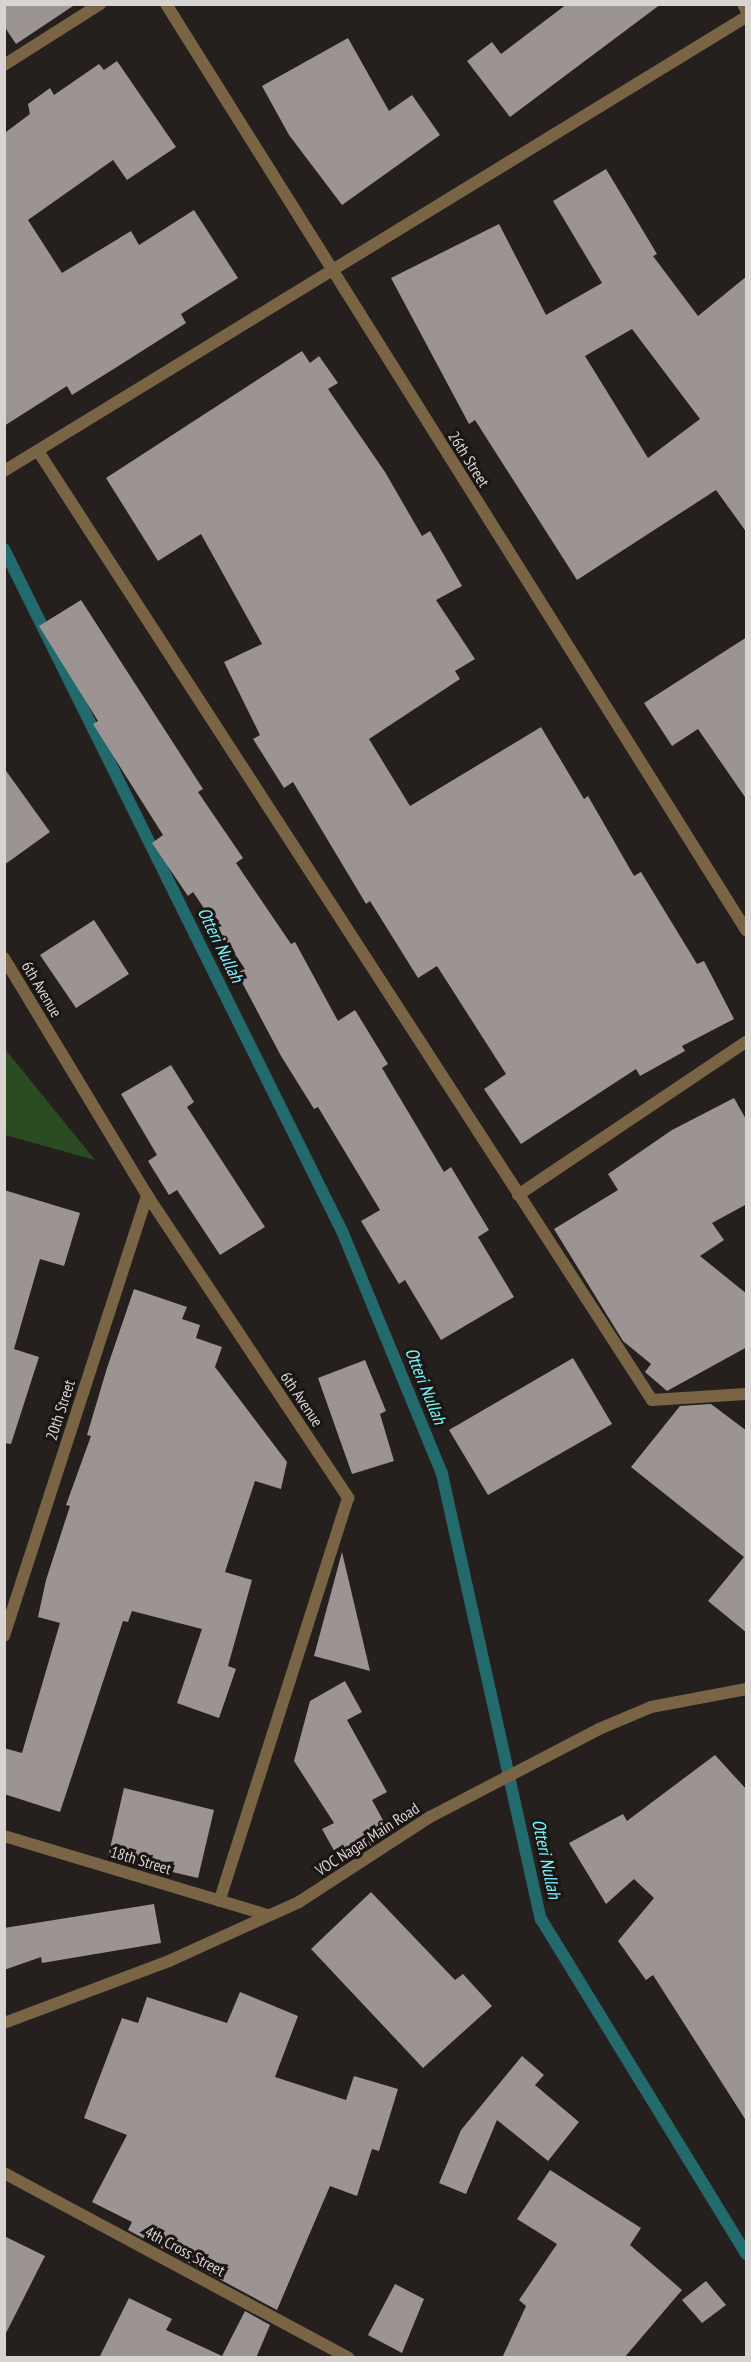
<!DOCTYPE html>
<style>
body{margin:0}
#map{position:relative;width:751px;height:2362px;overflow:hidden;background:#25201d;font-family:"PT Sans Narrow",sans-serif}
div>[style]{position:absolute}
.green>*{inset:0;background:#2b4c22}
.stream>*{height:12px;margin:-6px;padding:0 6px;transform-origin:6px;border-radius:6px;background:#236a6d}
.building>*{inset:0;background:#9c9492}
.street>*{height:12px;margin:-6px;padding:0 6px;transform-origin:6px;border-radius:6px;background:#796446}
span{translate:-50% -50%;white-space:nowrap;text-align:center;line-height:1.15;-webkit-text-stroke:6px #1b1614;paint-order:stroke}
.street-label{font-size:16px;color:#d8d4d2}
.water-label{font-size:18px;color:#74f7ff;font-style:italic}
.frame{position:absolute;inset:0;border:6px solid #d8d4d2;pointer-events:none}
</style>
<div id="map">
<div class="green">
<i style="clip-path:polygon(5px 1049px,95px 1160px,5px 1135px)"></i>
</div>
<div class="stream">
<i style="left:4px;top:549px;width:761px;rotate:63.64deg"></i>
<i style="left:342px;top:1231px;width:263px;rotate:67.6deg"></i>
<i style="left:442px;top:1474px;width:456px;rotate:77.5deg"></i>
<i style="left:541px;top:1919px;width:393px;rotate:58.5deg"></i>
</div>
<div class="building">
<i style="clip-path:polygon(4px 4px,76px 4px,16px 44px,4px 26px)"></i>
<i style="clip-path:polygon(567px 4px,661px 4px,510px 117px,467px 61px,492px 42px,501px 54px)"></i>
<i style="clip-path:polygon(348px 38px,389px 111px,412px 95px,440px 135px,342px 205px,289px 135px,262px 86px)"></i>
<i style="clip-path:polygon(117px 61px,176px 147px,127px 180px,113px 160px,28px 220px,62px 273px,131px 231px,139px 245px,194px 210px,238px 278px,181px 314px,186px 323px,120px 365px,72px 395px,67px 386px,4px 426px,6px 132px,30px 114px,28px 104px,50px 88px,54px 95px,99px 64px,104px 70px)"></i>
<i style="clip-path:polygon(evenodd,606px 169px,657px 254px,653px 256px,698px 316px,747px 276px,747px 533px,716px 490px,577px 580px,475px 420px,469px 424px,391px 278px,499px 224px,546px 315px,602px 283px,553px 201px,606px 169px,632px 329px,700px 419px,648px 458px,585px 356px,632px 329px)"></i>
<i style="clip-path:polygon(302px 351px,310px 363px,319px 356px,338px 383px,328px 389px,385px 472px,422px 536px,430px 531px,462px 586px,436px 600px,475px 659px,455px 671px,460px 679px,369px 739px,410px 806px,541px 727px,584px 799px,588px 796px,634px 876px,641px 872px,697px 964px,704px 961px,734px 1019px,682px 1046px,685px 1051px,640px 1076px,636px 1069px,521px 1144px,484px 1089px,506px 1074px,437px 966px,418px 978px,370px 901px,366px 904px,293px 782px,284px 788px,253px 739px,260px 735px,224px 662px,262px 644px,201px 534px,158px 561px,106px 478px)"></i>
<i style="clip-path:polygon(81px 600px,203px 789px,198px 792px,243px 858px,236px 863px,291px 944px,295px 942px,338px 1021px,355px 1010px,388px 1064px,382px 1068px,444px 1172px,451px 1167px,489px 1230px,478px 1237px,514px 1297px,441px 1340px,405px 1280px,399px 1284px,361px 1221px,380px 1210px,318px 1107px,314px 1109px,281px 1056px,237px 973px,245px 969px,193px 892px,188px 896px,152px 843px,163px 835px,93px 724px,98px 721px,39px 626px)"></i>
<i style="clip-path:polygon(747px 637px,747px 800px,698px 729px,672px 746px,644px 703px)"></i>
<i style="clip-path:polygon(4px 768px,50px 832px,4px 865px)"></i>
<i style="clip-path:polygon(94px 920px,129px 974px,76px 1008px,40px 955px)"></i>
<i style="clip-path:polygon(171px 1065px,194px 1102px,187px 1107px,265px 1227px,220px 1255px,177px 1190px,169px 1195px,148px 1161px,157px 1155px,121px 1094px)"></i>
<i style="clip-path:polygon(734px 1098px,747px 1121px,747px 1204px,712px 1223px,724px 1240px,700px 1256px,747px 1294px,747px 1347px,667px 1391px,645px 1372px,651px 1364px,623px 1341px,554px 1229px,618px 1190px,608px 1174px,672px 1130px)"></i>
<i style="clip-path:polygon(4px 1190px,80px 1213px,64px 1266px,40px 1259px,14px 1349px,39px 1357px,11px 1444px,4px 1443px)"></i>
<i style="clip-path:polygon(134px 1289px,187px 1307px,182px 1319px,200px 1325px,196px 1338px,222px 1347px,215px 1367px,287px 1462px,281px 1489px,255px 1481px,225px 1572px,252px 1580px,228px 1666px,236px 1669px,219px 1718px,177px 1703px,202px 1629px,132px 1611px,128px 1622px,123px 1621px,60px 1812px,4px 1794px,4px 1748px,22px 1753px,60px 1623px,38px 1617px,46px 1580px,70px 1506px,66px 1505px,91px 1436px,87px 1435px,107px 1368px)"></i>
<i style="clip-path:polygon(573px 1358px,612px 1424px,488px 1495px,449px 1430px)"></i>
<i style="clip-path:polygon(365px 1360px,386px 1411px,380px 1414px,394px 1461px,352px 1474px,318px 1378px)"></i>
<i style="clip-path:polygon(711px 1404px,747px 1431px,747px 1633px,708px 1601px,744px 1557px,631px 1467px,680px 1406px)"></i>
<i style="clip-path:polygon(342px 1552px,370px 1671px,314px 1656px)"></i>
<i style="clip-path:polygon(345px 1681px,362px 1712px,347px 1720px,387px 1792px,372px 1800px,390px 1833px,342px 1865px,322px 1829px,334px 1823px,294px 1761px,310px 1701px)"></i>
<i style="clip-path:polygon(715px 1755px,747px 1790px,747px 2122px,653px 1975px,646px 1980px,618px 1941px,654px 1898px,634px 1879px,606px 1904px,569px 1843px,623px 1814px,627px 1821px)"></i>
<i style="clip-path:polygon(124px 1788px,214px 1810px,198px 1878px,108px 1857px)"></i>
<i style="clip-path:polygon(371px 1892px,455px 1980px,463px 1974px,492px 2006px,423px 2068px,311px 1949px)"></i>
<i style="clip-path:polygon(154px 1904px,161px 1943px,42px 1963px,41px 1957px,4px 1970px,4px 1928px)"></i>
<i style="clip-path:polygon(240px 1992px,298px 2016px,275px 2077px,346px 2100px,354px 2076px,398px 2089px,379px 2151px,372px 2149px,357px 2196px,330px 2186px,277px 2310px,128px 2230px,132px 2222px,92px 2202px,127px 2135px,84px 2118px,122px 2018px,138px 2023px,147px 1997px,227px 2023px)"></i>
<i style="clip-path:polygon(522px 2056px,544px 2075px,535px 2085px,579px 2122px,548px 2161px,497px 2120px,466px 2194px,439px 2183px,461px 2130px)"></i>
<i style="clip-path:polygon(550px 2170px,641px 2228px,630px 2245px,682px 2290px,624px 2358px,502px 2358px,526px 2306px,519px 2300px,557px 2244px,517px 2219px)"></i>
<i style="clip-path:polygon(4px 2236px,45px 2256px,4px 2337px)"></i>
<i style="clip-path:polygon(706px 2281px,726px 2305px,702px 2323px,682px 2300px)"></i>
<i style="clip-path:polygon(395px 2284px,424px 2299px,402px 2353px,368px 2335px)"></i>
<i style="clip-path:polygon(129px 2298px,172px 2319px,166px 2330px,222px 2356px,245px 2311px,270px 2325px,256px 2358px,99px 2358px)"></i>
</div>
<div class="street">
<i style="left:166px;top:4px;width:1093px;rotate:57.94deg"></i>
<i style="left:743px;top:4px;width:7px;rotate:63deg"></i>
<i style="left:4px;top:65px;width:114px;rotate:-32.4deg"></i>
<i style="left:38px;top:451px;width:1130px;rotate:57.1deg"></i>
<i style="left:652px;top:1400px;width:94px;rotate:-3.7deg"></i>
<i style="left:4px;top:471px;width:870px;rotate:-31.46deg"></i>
<i style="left:4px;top:958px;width:277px;rotate:58.9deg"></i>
<i style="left:147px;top:1195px;width:364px;rotate:56.4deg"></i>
<i style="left:348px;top:1498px;width:423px;rotate:107.7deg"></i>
<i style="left:518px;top:1195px;width:275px;rotate:-33.9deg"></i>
<i style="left:4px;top:1636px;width:464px;rotate:-72deg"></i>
<i style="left:4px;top:1836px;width:275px;rotate:16.7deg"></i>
<i style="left:4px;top:2023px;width:176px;rotate:-20.6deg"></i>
<i style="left:169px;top:1961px;width:143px;rotate:-24.4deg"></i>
<i style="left:299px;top:1902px;width:156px;rotate:-33deg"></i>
<i style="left:430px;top:1817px;width:191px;rotate:-27.5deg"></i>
<i style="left:599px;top:1729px;width:56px;rotate:-22.9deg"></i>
<i style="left:651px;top:1707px;width:97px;rotate:-10.7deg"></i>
<i style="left:4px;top:2173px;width:391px;rotate:28.2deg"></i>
</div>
<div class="street-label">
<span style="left:469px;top:459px;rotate:58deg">26th Street</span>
<span style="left:42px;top:989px;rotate:59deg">6th Avenue</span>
<span style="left:302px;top:1399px;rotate:56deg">6th Avenue</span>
<span style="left:60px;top:1410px;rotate:-72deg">20th Street</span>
<span style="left:367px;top:1839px;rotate:-33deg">VOC Nagar Main Road</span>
<span style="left:141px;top:1860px;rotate:17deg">18th Street</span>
<span style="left:185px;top:2251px;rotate:28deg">4th Cross Street</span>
</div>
<div class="water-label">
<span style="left:220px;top:945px;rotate:64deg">Otteri Nullah</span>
<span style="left:425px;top:1386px;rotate:68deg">Otteri Nullah</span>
<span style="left:546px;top:1859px;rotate:78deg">Otteri Nullah</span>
</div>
<div class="frame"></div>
</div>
